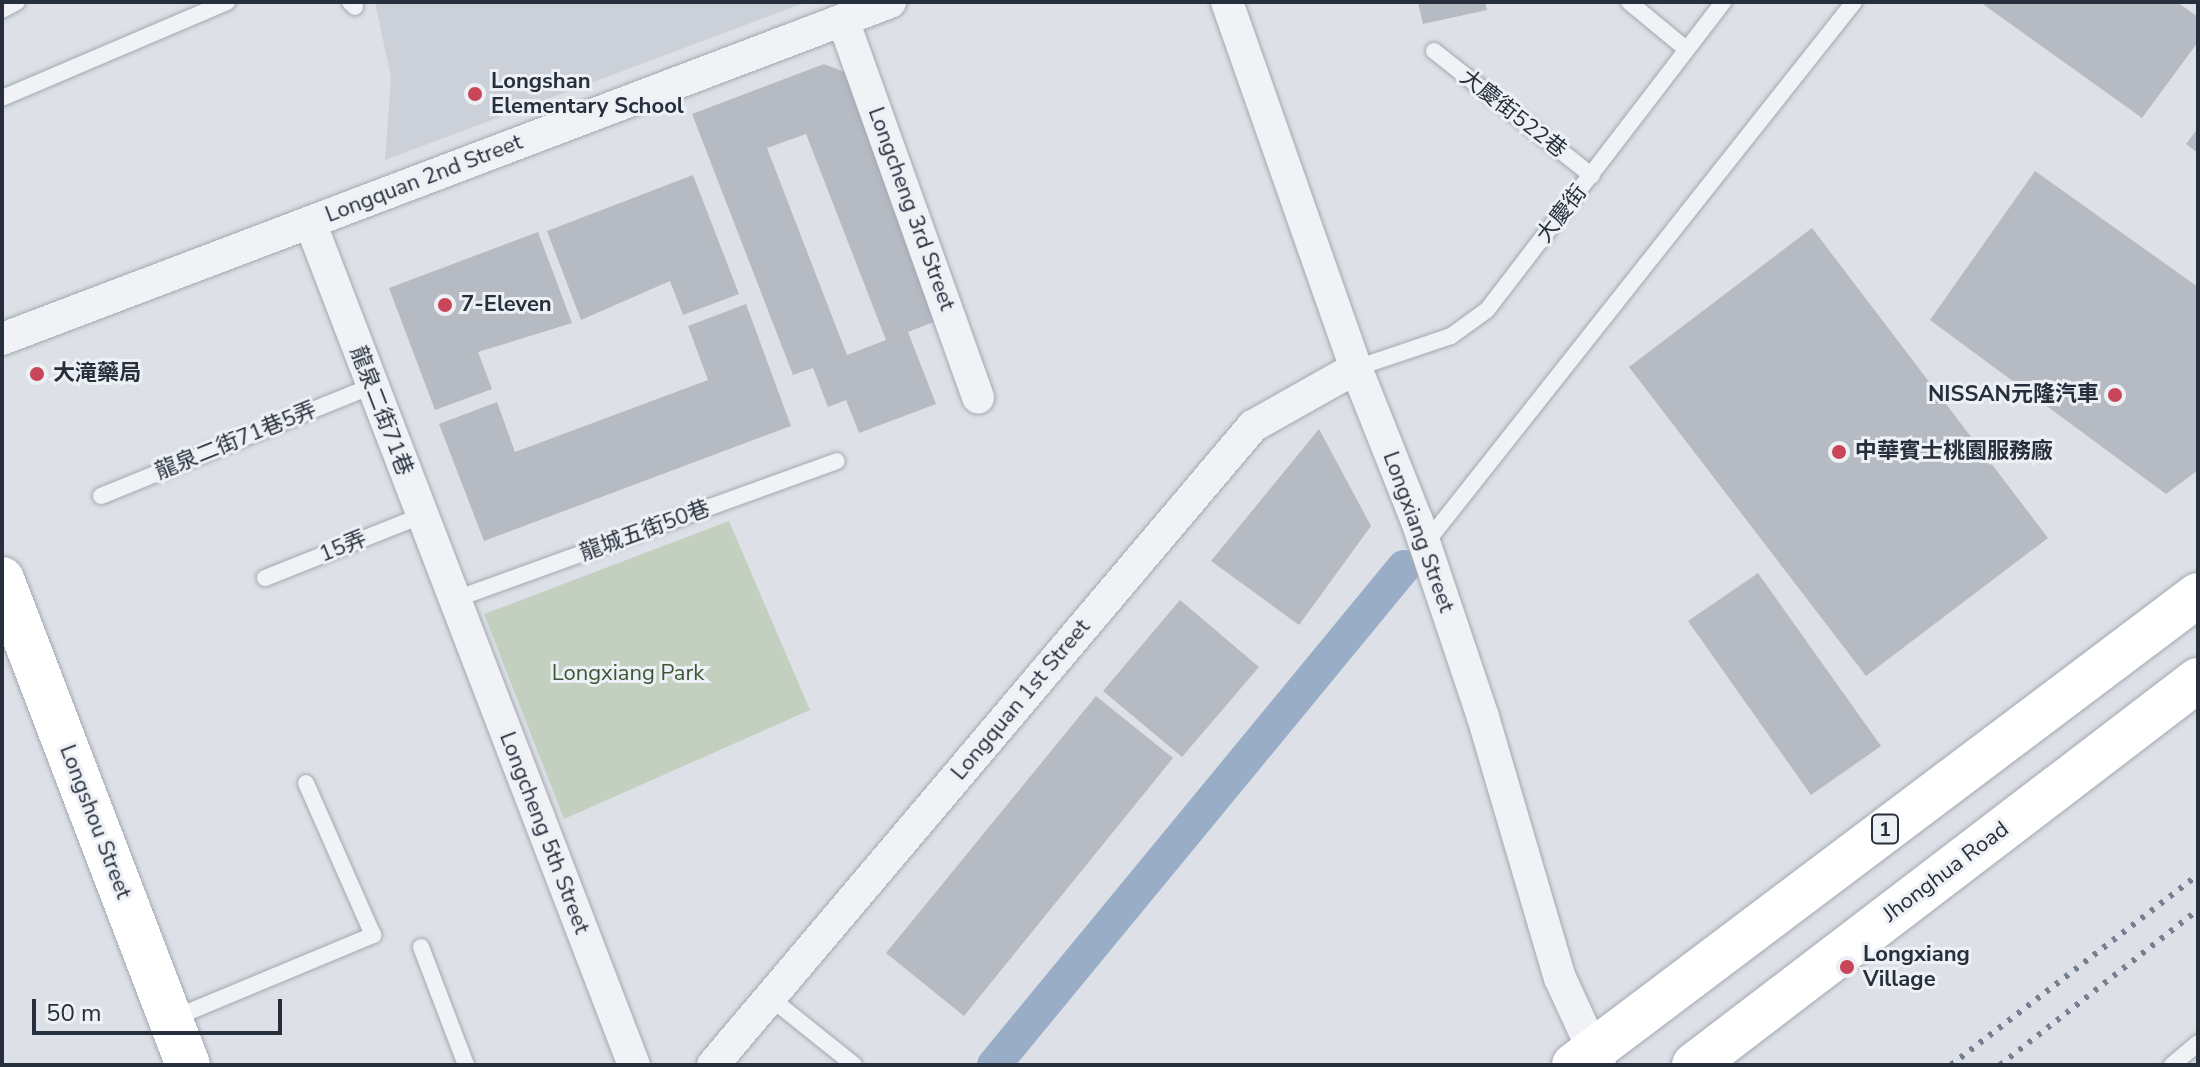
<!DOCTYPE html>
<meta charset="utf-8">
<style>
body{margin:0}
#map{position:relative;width:2200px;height:1067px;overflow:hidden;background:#dde1e7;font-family:"Nunito Sans","Noto Sans TC",sans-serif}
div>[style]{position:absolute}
.built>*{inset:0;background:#ccd0d8}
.green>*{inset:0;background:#c3d0bf}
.canal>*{height:34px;margin:-17px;padding:0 17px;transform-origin:17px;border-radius:17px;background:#99aec6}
.building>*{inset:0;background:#b5bac3}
.roads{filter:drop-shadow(0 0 2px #a3a8b1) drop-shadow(0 0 2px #a3a8b1)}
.lane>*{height:16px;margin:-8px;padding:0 8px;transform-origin:8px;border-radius:8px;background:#f0f2f5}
.street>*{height:32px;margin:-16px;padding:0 16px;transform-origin:16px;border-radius:16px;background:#f0f2f5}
.secondary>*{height:44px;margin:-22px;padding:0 22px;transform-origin:22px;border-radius:22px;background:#fff}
.primary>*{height:44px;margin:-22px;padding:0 22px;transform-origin:22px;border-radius:22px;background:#fff}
.rail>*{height:6px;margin-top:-3px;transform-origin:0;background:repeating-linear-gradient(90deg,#778090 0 4px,transparent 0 12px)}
.dots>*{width:22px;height:22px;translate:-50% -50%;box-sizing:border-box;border:4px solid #edf0f4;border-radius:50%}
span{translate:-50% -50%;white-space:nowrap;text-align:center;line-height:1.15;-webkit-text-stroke:6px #edf0f4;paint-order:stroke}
.shield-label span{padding:2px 6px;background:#edf0f4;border:2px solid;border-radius:6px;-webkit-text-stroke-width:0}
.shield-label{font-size:20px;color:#272f3d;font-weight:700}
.poi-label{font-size:22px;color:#272f3d;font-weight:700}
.left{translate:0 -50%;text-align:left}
.right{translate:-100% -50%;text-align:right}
.street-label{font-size:22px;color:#272f3d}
.park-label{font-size:22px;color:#3b5835}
.frame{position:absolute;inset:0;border:4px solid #272f3d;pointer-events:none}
.scale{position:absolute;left:32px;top:999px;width:250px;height:36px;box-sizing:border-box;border:4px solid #272f3d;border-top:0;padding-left:10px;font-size:24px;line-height:28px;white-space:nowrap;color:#272f3d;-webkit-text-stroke:6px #edf0f4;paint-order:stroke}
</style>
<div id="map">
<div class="built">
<i style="clip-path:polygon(375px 2px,807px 2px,385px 160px,391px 77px)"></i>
</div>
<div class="green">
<i style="clip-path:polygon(729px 521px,810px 710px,564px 819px,484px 614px)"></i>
</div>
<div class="canal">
<i style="left:994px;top:1065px;width:645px;rotate:-50.54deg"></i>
</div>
<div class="building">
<i style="clip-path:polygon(1418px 2px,1485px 2px,1487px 10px,1423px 24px)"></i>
<i style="clip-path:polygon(1980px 2px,2177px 2px,2198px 17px,2198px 42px,2142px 118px)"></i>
<i style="clip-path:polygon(evenodd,824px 64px,852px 75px,944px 318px,908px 332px,936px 404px,859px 433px,846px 400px,828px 407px,813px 368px,793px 375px,692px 114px,824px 64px,806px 134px,886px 340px,847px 355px,767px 148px,806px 134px)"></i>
<i style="clip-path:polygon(2198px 128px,2198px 153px,2186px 144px)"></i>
<i style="clip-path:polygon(2035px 171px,2198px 287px,2198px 470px,2166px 494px,1930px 320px)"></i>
<i style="clip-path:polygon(693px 175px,739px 294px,683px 315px,670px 281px,581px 320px,547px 231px)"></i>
<i style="clip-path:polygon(1812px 228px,2048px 538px,1866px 676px,1629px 367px)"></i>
<i style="clip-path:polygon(538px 232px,572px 323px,478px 352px,492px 389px,435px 410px,389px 288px)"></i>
<i style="clip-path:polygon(746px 304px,791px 426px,484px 541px,439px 424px,497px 402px,515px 452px,708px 380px,688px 326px)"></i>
<i style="clip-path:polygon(1319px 429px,1371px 526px,1299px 625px,1211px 561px)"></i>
<i style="clip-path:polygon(1758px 573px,1881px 746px,1811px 795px,1688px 621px)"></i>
<i style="clip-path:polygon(1180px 600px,1259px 667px,1182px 757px,1103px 691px)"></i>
<i style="clip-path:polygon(1096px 696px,1173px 758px,964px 1016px,886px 953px)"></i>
</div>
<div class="roads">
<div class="lane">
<i style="left:350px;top:2px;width:7px;rotate:45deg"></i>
<i style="left:1629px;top:2px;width:74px;rotate:39.5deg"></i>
<i style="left:2px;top:10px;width:17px;rotate:-28deg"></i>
<i style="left:1434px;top:51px;width:201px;rotate:38.3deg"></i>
<i style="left:2px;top:98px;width:245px;rotate:-23.1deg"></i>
<i style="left:1356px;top:368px;width:100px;rotate:-18.6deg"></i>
<i style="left:1451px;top:336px;width:44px;rotate:-35.8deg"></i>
<i style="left:1487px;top:310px;width:388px;rotate:-52.5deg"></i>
<i style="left:101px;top:496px;width:292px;rotate:-22.1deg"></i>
<i style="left:1425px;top:544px;width:691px;rotate:-51.64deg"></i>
<i style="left:265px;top:578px;width:168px;rotate:-21.7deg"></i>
<i style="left:453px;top:600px;width:408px;rotate:-19.9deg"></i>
<i style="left:421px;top:947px;width:126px;rotate:69.1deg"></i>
<i style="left:768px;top:996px;width:110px;rotate:38.7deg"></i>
<i style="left:174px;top:1018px;width:216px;rotate:-22.6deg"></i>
<i style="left:373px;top:935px;width:166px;rotate:-113.8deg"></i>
<i style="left:2172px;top:1065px;width:34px;rotate:-40deg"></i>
</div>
<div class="street">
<i style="left:1227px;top:2px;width:388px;rotate:70.6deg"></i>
<i style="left:1356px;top:368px;width:165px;rotate:68.3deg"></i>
<i style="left:1417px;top:521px;width:207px;rotate:71.4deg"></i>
<i style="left:1483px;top:717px;width:272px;rotate:73.6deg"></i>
<i style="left:1560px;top:978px;width:96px;rotate:65.3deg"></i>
<i style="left:843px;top:20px;width:401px;rotate:70.3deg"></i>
<i style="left:310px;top:222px;width:903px;rotate:68.98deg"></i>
<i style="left:2px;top:339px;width:950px;rotate:-20.78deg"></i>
<i style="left:713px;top:1065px;width:837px;rotate:-49.8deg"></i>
<i style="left:1253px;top:426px;width:118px;rotate:-29.4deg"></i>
</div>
<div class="secondary">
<i style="left:2px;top:579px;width:520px;rotate:69.06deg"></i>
</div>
<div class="primary">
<i style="left:1574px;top:1065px;width:781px;rotate:-36.99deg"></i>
<i style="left:1694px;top:1065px;width:634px;rotate:-37.38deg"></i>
</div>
</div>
<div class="rail">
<i style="left:1951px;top:1065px;width:312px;rotate:-37.6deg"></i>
<i style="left:2000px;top:1065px;width:251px;rotate:-38.1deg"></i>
</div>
<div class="dots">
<i style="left:475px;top:94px;background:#c84657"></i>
<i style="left:445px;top:305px;background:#c84657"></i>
<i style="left:37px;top:374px;background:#c84657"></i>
<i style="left:2115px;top:395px;background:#c84657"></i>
<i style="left:1839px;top:452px;background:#c84657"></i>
<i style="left:1847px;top:967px;background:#c84657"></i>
</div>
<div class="shield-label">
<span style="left:1885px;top:829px">1</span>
</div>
<div class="poi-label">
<span class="left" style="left:491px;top:94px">Longshan<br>Elementary School</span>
<span class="left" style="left:461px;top:305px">7-Eleven</span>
<span class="left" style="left:53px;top:374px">大滝藥局</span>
<span class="right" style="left:2099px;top:395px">NISSAN元隆汽車</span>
<span class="left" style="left:1855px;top:452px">中華賓士桃園服務廠</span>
<span class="left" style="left:1863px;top:967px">Longxiang<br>Village</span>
</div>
<div class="street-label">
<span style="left:1513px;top:114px;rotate:38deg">大慶街522巷</span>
<span style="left:424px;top:179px;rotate:-21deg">Longquan 2nd Street</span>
<span style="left:911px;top:209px;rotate:70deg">Longcheng 3rd Street</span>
<span style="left:1562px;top:214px;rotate:-52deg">大慶街</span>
<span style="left:381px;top:411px;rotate:69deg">龍泉二街71巷</span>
<span style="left:236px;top:441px;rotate:-22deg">龍泉二街71巷5弄</span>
<span style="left:645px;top:531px;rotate:-20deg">龍城五街50巷</span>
<span style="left:1418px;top:532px;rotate:70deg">Longxiang Street</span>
<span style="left:343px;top:547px;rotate:-22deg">15弄</span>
<span style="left:1021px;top:700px;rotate:-50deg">Longquan 1st Street</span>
<span style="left:95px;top:822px;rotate:69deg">Longshou Street</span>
<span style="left:544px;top:833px;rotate:69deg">Longcheng 5th Street</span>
<span style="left:1946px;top:872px;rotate:-37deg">Jhonghua Road</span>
</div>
<div class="park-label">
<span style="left:628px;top:674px">Longxiang Park</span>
</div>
<div class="frame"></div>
<div class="scale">50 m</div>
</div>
